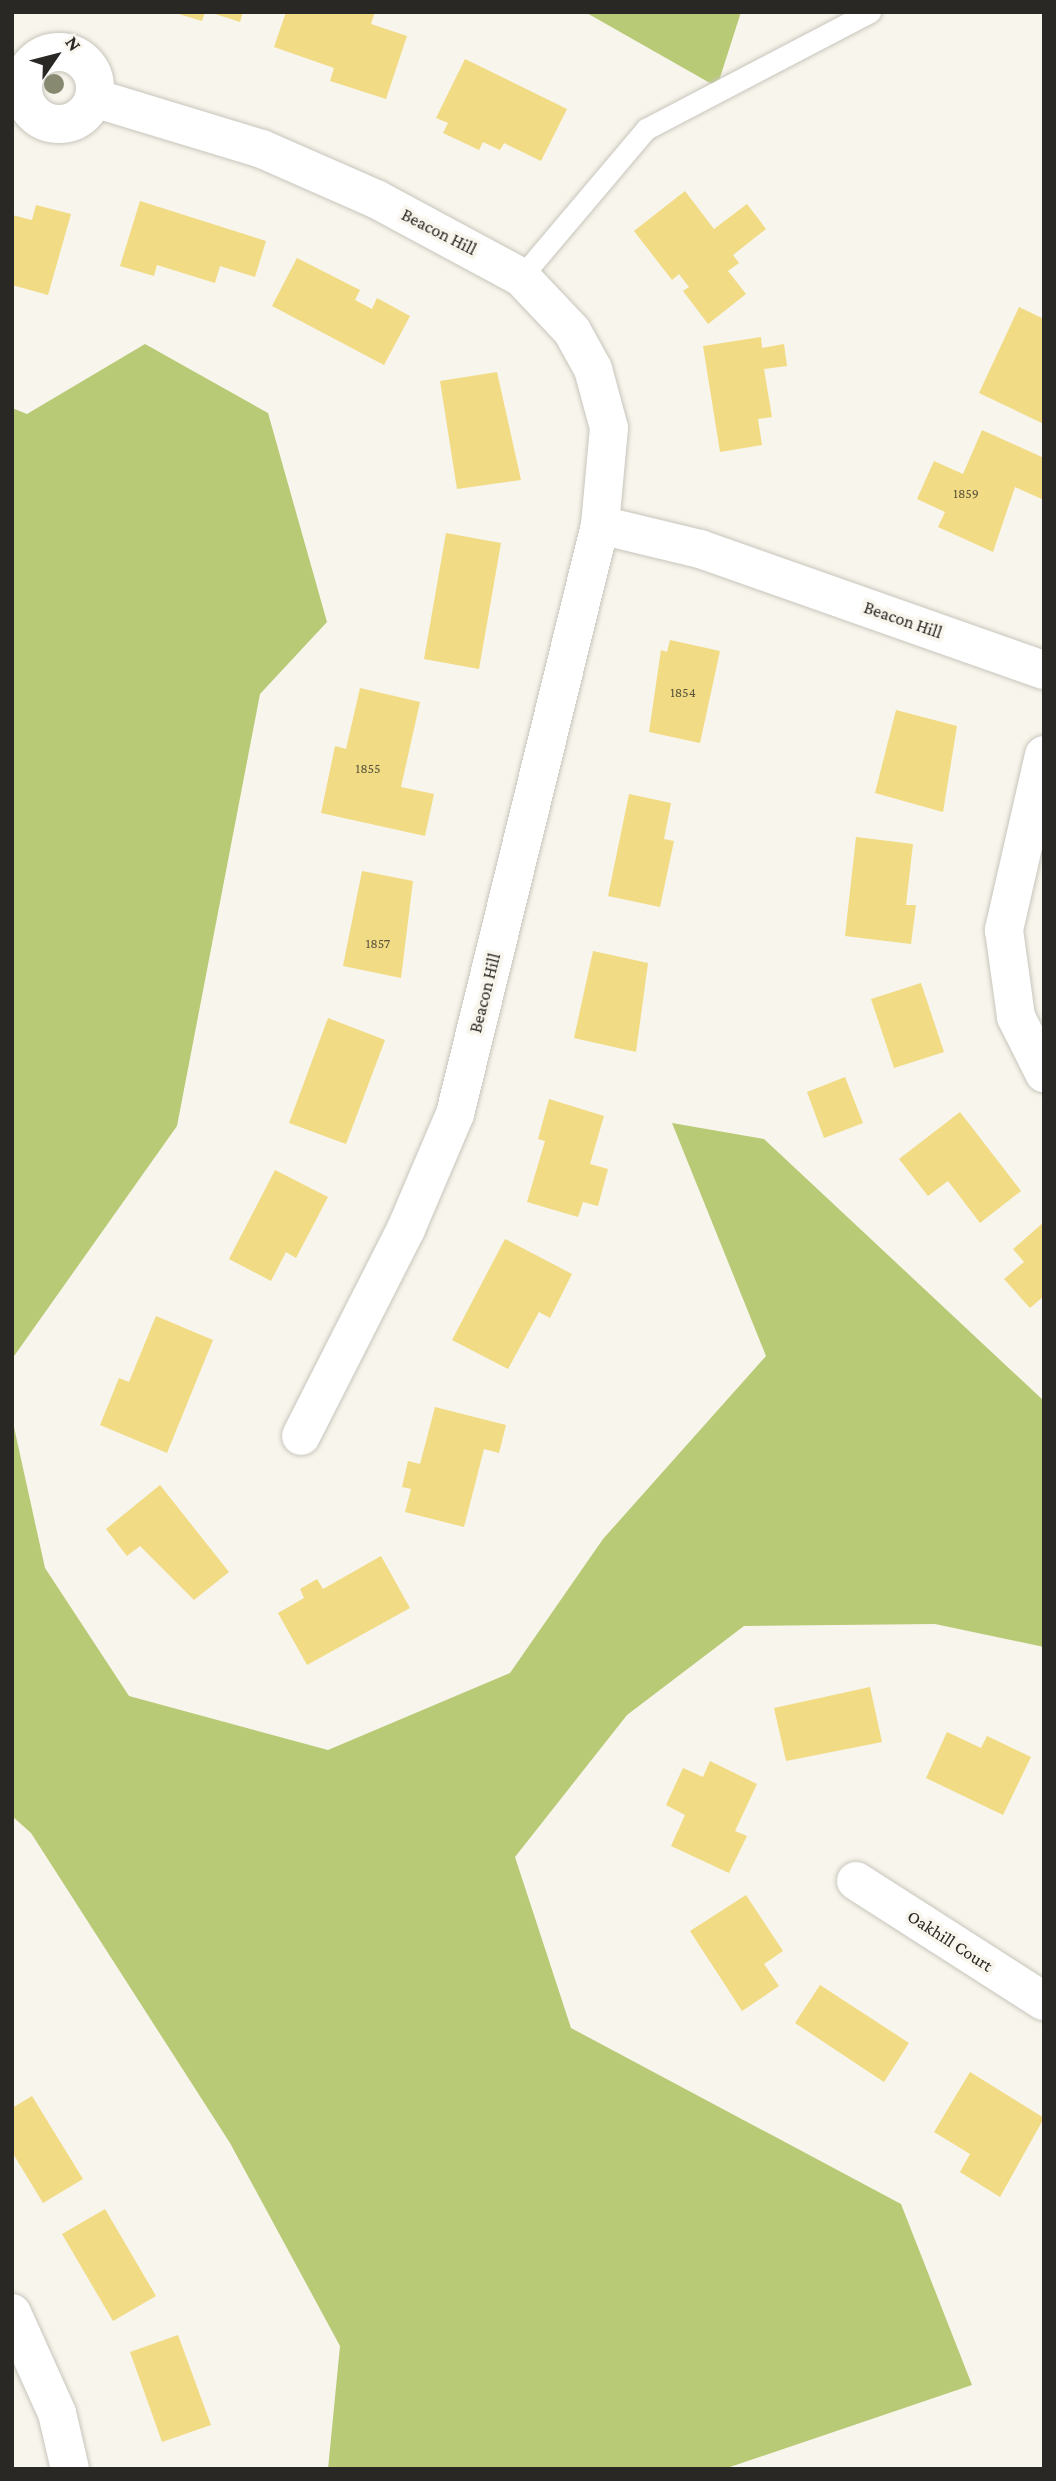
<!DOCTYPE html>
<style>
body{margin:0}
#map{position:relative;width:1056px;height:2481px;overflow:hidden;background:#f8f5ec;font-family:"Crimson Pro",serif}
div>[style]{position:absolute}
.forest>*{inset:0;background:#b9ca76}
.building>*{inset:0;background:#f1db84}
.roads{filter:drop-shadow(0 0 2px #c7c5bc) drop-shadow(0 0 2px #c7c5bc)}
.lane>*{height:21px;margin:-10.5px;padding:0 10.5px;transform-origin:10.5px;border-radius:10.5px;background:#fff}
.street>*{height:38px;margin:-19px;padding:0 19px;transform-origin:19px;border-radius:19px;background:#fff}
.street>.ring{margin:-19px;padding:0;box-sizing:content-box;background:none;border:38px solid #fff;border-radius:50%}
.trees>*{width:20px;height:20px;margin:-10px;border-radius:50%;background:#878971}
span{translate:-50% -50%;white-space:nowrap;text-align:center;line-height:1.15;-webkit-text-stroke:7px #f8f5ec;paint-order:stroke}
.number-label{font-size:14px;color:#5b553c}
.number-label span{-webkit-text-stroke-width:0}
.street-label{font-size:18px;color:#292824}
.frame{position:absolute;inset:0;border:14px solid #292824;pointer-events:none}
.north{position:absolute;left:21px;top:21px;width:70px;height:70px;-webkit-text-stroke:5px #f8f5ec;paint-order:stroke;rotate:55deg;font-size:19px;font-weight:700;line-height:28px;text-align:center;color:#292824}
.north::after{content:'';display:block;margin:auto;width:24px;height:32px;background:#292824;clip-path:polygon(50% 0,100% 100%,50% 72%,0 100%)}
</style>
<div id="map">
<div class="forest">
<i style="clip-path:polygon(585px 12px,741px 12px,717px 87px)"></i>
<i style="clip-path:polygon(145px 344px,268px 413px,327px 622px,260px 694px,177px 1126px,12px 1359px,12px 408px,27px 414px)"></i>
<i style="clip-path:polygon(672px 1123px,764px 1139px,1044px 1401px,1044px 1647px,935px 1624px,744px 1626px,627px 1715px,515px 1857px,571px 2028px,901px 2204px,972px 2385px,724px 2469px,328px 2469px,340px 2346px,230px 2143px,31px 1833px,12px 1816px,12px 1418px,45px 1568px,129px 1696px,328px 1750px,510px 1673px,603px 1539px,766px 1356px)"></i>
</div>
<div class="building">
<i style="clip-path:polygon(172px 12px,205px 12px,202px 21px)"></i>
<i style="clip-path:polygon(209px 12px,243px 12px,240px 22px)"></i>
<i style="clip-path:polygon(286px 12px,375px 12px,371px 24px,407px 36px,386px 99px,330px 81px,334px 68px,274px 47px)"></i>
<i style="clip-path:polygon(465px 59px,567px 109px,541px 161px,504px 143px,500px 150px,483px 142px,479px 150px,443px 133px,448px 123px,436px 118px)"></i>
<i style="clip-path:polygon(685px 191px,714px 229px,747px 204px,766px 229px,733px 255px,739px 263px,728px 271px,746px 294px,708px 324px,683px 291px,689px 287px,679px 274px,672px 280px,634px 231px)"></i>
<i style="clip-path:polygon(140px 201px,266px 241px,255px 277px,220px 266px,215px 283px,157px 265px,154px 276px,120px 266px)"></i>
<i style="clip-path:polygon(36px 205px,71px 214px,48px 295px,12px 285px,12px 215px,32px 220px)"></i>
<i style="clip-path:polygon(297px 258px,360px 290px,355px 300px,372px 309px,377px 298px,410px 316px,384px 365px,272px 306px)"></i>
<i style="clip-path:polygon(1019px 307px,1044px 319px,1044px 424px,979px 393px)"></i>
<i style="clip-path:polygon(761px 337px,762px 348px,784px 344px,787px 366px,764px 369px,772px 417px,758px 419px,762px 445px,720px 452px,703px 346px)"></i>
<i style="clip-path:polygon(497px 372px,521px 480px,457px 489px,440px 381px)"></i>
<i style="clip-path:polygon(982px 430px,1044px 458px,1044px 500px,1015px 487px,993px 552px,938px 527px,945px 512px,917px 499px,934px 461px,963px 474px)"></i>
<i style="clip-path:polygon(446px 533px,501px 543px,479px 669px,424px 659px)"></i>
<i style="clip-path:polygon(670px 640px,720px 651px,700px 743px,649px 732px,661px 650px,667px 652px)"></i>
<i style="clip-path:polygon(360px 688px,420px 702px,401px 787px,434px 794px,425px 836px,321px 813px,335px 746px,346px 749px)"></i>
<i style="clip-path:polygon(896px 710px,957px 726px,943px 812px,875px 793px)"></i>
<i style="clip-path:polygon(629px 794px,671px 803px,664px 839px,674px 841px,660px 907px,608px 896px)"></i>
<i style="clip-path:polygon(856px 837px,913px 844px,906px 905px,916px 905px,911px 944px,845px 936px)"></i>
<i style="clip-path:polygon(362px 871px,413px 881px,401px 978px,343px 966px)"></i>
<i style="clip-path:polygon(593px 951px,648px 963px,636px 1052px,574px 1038px)"></i>
<i style="clip-path:polygon(921px 983px,944px 1052px,894px 1068px,871px 999px)"></i>
<i style="clip-path:polygon(328px 1018px,385px 1040px,346px 1144px,289px 1123px)"></i>
<i style="clip-path:polygon(845px 1077px,863px 1123px,824px 1138px,807px 1092px)"></i>
<i style="clip-path:polygon(549px 1099px,604px 1116px,590px 1164px,608px 1169px,598px 1206px,583px 1202px,578px 1217px,527px 1202px,545px 1141px,538px 1139px)"></i>
<i style="clip-path:polygon(960px 1112px,1021px 1191px,980px 1223px,948px 1181px,928px 1196px,899px 1159px)"></i>
<i style="clip-path:polygon(275px 1170px,328px 1197px,296px 1258px,286px 1252px,271px 1281px,229px 1259px)"></i>
<i style="clip-path:polygon(1044px 1222px,1044px 1296px,1030px 1308px,1004px 1279px,1024px 1262px,1013px 1249px)"></i>
<i style="clip-path:polygon(505px 1239px,572px 1274px,550px 1318px,539px 1312px,508px 1369px,452px 1340px)"></i>
<i style="clip-path:polygon(156px 1316px,213px 1340px,167px 1453px,100px 1425px,119px 1378px,129px 1382px)"></i>
<i style="clip-path:polygon(435px 1407px,506px 1425px,499px 1453px,484px 1449px,464px 1527px,405px 1512px,411px 1489px,402px 1487px,408px 1461px,420px 1464px)"></i>
<i style="clip-path:polygon(160px 1485px,229px 1572px,194px 1600px,140px 1546px,127px 1556px,106px 1529px)"></i>
<i style="clip-path:polygon(381px 1556px,410px 1608px,307px 1665px,278px 1613px,304px 1598px,300px 1589px,317px 1579px,323px 1589px)"></i>
<i style="clip-path:polygon(870px 1687px,882px 1742px,786px 1761px,774px 1708px)"></i>
<i style="clip-path:polygon(947px 1732px,981px 1748px,987px 1736px,1031px 1757px,1003px 1815px,926px 1778px)"></i>
<i style="clip-path:polygon(710px 1761px,757px 1784px,735px 1831px,747px 1836px,729px 1873px,671px 1846px,685px 1815px,666px 1805px,683px 1768px,703px 1777px)"></i>
<i style="clip-path:polygon(746px 1895px,783px 1951px,764px 1964px,779px 1986px,742px 2011px,690px 1931px)"></i>
<i style="clip-path:polygon(820px 1985px,909px 2043px,884px 2082px,795px 2023px)"></i>
<i style="clip-path:polygon(970px 2072px,1044px 2118px,1000px 2197px,960px 2172px,970px 2154px,934px 2132px)"></i>
<i style="clip-path:polygon(32px 2096px,83px 2179px,43px 2203px,12px 2152px,12px 2108px)"></i>
<i style="clip-path:polygon(105px 2209px,156px 2296px,113px 2321px,62px 2234px)"></i>
<i style="clip-path:polygon(178px 2335px,211px 2425px,162px 2442px,130px 2352px)"></i>
</div>
<div class="roads">
<div class="lane">
<i style="left:521px;top:277px;width:194px;rotate:-49.8deg"></i>
<i style="left:646px;top:129px;width:253px;rotate:-27.6deg"></i>
</div>
<div class="street">
<i class="ring" style="left:23px;top:52px;width:34px;height:34px"></i>
<i style="left:94px;top:98px;width:176px;rotate:16.9deg"></i>
<i style="left:262px;top:149px;width:124px;rotate:23.7deg"></i>
<i style="left:376px;top:199px;width:165px;rotate:28.3deg"></i>
<i style="left:521px;top:277px;width:74px;rotate:46.6deg"></i>
<i style="left:572px;top:331px;width:43px;rotate:61.1deg"></i>
<i style="left:593px;top:369px;width:61px;rotate:74.8deg"></i>
<i style="left:609px;top:428px;width:97px;rotate:95.3deg"></i>
<i style="left:600px;top:525px;width:607px;rotate:103.83deg"></i>
<i style="left:455px;top:1114px;width:125px;rotate:113.1deg"></i>
<i style="left:406px;top:1229px;width:232px;rotate:116.9deg"></i>
<i style="left:600px;top:525px;width:103px;rotate:13.5deg"></i>
<i style="left:700px;top:549px;width:365px;rotate:19.4deg"></i>
<i style="left:1044px;top:755px;width:180px;rotate:102.9deg"></i>
<i style="left:1004px;top:930px;width:88px;rotate:82.1deg"></i>
<i style="left:1016px;top:1017px;width:63px;rotate:63.4deg"></i>
<i style="left:856px;top:1881px;width:223px;rotate:32.6deg"></i>
<i style="left:12px;top:2313px;width:110px;rotate:65.8deg"></i>
<i style="left:57px;top:2413px;width:57px;rotate:76.9deg"></i>
</div>
</div>
<div class="trees">
<i style="left:54px;top:84px"></i>
</div>
<div class="number-label">
<span style="left:966px;top:493px">1859</span>
<span style="left:683px;top:692px">1854</span>
<span style="left:368px;top:768px">1855</span>
<span style="left:378px;top:943px">1857</span>
</div>
<div class="street-label">
<span style="left:439px;top:232px;rotate:27deg">Beacon Hill</span>
<span style="left:903px;top:620px;rotate:19deg">Beacon Hill</span>
<span style="left:485px;top:993px;rotate:-76deg">Beacon Hill</span>
<span style="left:950px;top:1941px;rotate:33deg">Oakhill Court</span>
</div>
<div class="frame"></div>
<div class="north">N</div>
</div>
